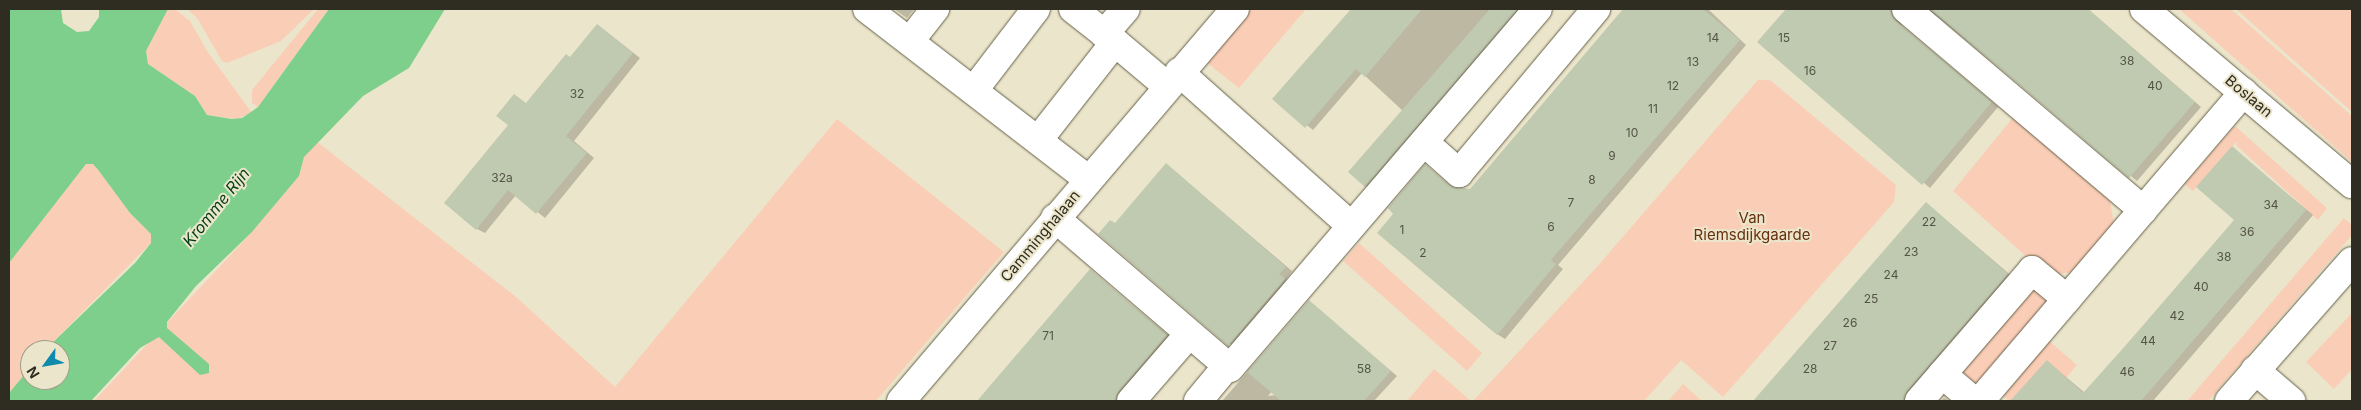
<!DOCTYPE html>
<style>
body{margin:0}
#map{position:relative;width:2361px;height:410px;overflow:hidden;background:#ebe6cb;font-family:Inter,sans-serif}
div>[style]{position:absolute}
.green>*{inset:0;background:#facdb6}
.water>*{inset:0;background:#7ecf8c}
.pier>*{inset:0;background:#ebe6cb}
.shadow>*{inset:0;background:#0003}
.building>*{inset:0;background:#c0cab0}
.roads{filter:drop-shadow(0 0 1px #645f48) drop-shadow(0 0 1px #645f48)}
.minor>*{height:28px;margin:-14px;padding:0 14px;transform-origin:14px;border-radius:14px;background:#fff}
span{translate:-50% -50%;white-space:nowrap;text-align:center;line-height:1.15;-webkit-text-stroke:4px #ebe6cb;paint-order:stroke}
.number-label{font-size:12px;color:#535446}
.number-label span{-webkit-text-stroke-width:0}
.street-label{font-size:15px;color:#2f2d22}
.park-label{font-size:15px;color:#68300e}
.water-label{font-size:16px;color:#003e14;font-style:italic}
.frame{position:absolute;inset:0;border:10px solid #2f2d22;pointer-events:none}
.north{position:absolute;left:20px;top:340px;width:50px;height:50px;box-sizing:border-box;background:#ebe6cb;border:1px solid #a09c87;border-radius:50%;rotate:238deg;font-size:14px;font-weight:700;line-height:20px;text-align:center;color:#2f2d22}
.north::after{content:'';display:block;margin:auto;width:18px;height:22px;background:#0e8aac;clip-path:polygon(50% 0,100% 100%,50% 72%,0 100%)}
</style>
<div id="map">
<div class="green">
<i style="clip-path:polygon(168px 9px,175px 9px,190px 21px,207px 51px,252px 113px,236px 119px,207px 115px,195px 96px,148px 64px,146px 51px)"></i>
<i style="clip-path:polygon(187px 9px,314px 9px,281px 41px,227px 63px,222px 61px,197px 18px)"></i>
<i style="clip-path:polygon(318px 9px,329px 9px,258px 107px,252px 103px,252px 90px)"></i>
<i style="clip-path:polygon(1243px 9px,1306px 9px,1239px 88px,1201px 58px)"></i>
<i style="clip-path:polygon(2179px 9px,2231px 9px,2352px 116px,2352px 162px)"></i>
<i style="clip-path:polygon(2236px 9px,2352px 9px,2352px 112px)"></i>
<i style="clip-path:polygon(1758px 80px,1770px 80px,1896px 185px,1894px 202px,1723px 397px,1681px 360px,1644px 401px,1473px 401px,1596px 268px)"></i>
<i style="clip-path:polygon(2015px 115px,2110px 200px,2114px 225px,2074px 272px,2047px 275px,1953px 191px)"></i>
<i style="clip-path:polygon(837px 119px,1004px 252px,876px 401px,94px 401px,252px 232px,299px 176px,304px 157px,316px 141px,516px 297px,615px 387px)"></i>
<i style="clip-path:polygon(2235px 126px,2327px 208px,2318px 220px,2236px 145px,2237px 141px,2193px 191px,2184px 184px)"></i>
<i style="clip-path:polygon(86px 164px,93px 164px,99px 171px,130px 213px,151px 234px,151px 243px,45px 350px,30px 350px,30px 368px,9px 393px,9px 263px)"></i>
<i style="clip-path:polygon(2344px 218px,2352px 225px,2352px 235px,2208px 401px,2187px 401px)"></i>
<i style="clip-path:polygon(1359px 243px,1482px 353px,1467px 371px,1343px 261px)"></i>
<i style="clip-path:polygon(2030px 276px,2058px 299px,1975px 398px,1949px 374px)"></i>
<i style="clip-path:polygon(2352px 313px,2352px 369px,2334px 389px,2306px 362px)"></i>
<i style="clip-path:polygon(2048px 340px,2077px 365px,2046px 401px,2009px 401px,2002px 395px)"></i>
<i style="clip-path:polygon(1434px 369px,1471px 401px,1407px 401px)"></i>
<i style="clip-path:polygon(1683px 384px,1702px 401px,1668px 401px)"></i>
</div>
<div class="water">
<i style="clip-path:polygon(9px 9px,168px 9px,146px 51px,148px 64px,195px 96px,207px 115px,232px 119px,242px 118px,258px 107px,329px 9px,445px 9px,409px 68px,363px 96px,304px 157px,299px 176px,252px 232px,196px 286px,167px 322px,167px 328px,209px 364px,209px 373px,200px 375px,159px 337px,140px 348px,91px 401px,9px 401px,9px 393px,30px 368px,30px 380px,60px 380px,60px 350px,45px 350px,135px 263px,151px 243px,151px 234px,130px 213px,99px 171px,93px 164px,86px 164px,9px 263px)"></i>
</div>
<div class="pier">
<i style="clip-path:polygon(61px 9px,99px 9px,99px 17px,89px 31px,77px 32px,63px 23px)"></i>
</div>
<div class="shadow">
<i style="clip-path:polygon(894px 9px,914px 9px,907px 18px)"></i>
<i style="clip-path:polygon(1352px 9px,1528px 9px,1372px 190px,1365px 186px,1403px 111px,1362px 73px,1313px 130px,1274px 99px)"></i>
<i style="clip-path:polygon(1625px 9px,1708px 9px,1746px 45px,1558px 265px,1563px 269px,1505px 339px,1497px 334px,1395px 214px,1426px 166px,1452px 187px,1470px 190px)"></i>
<i style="clip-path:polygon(1788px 9px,1898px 9px,1902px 26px,1998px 107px,1930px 188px,1759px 42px)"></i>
<i style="clip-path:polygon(1928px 9px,2088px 9px,2201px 107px,2137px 181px)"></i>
<i style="clip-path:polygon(598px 25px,640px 58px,574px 141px,594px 158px,545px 218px,516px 195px,485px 233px,477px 229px)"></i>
<i style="clip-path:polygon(2232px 148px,2313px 215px,2153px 401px,2012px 401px,2047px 361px,2085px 393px,2236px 219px)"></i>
<i style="clip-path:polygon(1167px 165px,1292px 271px,1286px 279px,1292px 284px,1236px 349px,1100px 234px,1116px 224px)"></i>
<i style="clip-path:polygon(1926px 203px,2014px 278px,1911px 401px,1776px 401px,1764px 391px)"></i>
<i style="clip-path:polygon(1091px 271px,1174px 340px,1125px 401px,978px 401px)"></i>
<i style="clip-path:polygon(evenodd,1309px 302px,1397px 376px,1374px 401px,1222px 401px,1309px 302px,1272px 391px,1276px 395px,1268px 396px,1272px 391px)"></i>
<i style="clip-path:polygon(1944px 398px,1950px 401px,1941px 401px)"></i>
</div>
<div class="building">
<i style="clip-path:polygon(1351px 9px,1422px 9px,1365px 77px,1356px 69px,1305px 128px,1272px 99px)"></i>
<i style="clip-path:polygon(1490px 9px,1518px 9px,1365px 187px,1348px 172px)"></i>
<i style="clip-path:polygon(1623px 9px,1703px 9px,1740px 40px,1551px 260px,1556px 264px,1497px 335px,1377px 233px,1393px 214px,1388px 208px,1425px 164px,1449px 185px,1470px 189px)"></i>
<i style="clip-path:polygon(1786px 9px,1891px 9px,1896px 21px,1992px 102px,1922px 185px,1757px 42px)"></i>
<i style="clip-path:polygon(1930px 9px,2088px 9px,2195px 102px,2129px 178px)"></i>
<i style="clip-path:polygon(597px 24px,633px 53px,566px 136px,587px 153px,536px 214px,508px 190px,476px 230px,444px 203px,508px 125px,496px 116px,514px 94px,526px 103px,566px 54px,570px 57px)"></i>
<i style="clip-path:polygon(2232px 146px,2306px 210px,2141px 401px,2010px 401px,2047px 360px,2083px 393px,2126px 345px,2234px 220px,2196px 187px)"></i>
<i style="clip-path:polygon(1166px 163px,1286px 267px,1279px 274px,1285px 279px,1228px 346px,1098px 234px,1110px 220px,1115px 223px)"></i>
<i style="clip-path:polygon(1926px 202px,2008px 274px,1907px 391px,1904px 401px,1753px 401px)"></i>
<i style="clip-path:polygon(1090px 269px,1167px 335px,1119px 391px,1116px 401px,977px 401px)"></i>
<i style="clip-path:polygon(1309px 300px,1391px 371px,1364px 401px,1281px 401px,1247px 372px)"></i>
</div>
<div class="roads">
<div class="minor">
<i style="left:867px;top:9px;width:279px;rotate:37.6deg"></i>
<i style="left:1073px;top:9px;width:53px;rotate:38.2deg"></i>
<i style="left:1906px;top:9px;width:311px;rotate:40.3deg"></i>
<i style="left:2144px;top:9px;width:272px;rotate:40.1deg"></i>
<i style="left:1104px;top:34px;width:33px;rotate:-49deg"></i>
<i style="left:910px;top:41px;width:41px;rotate:-52deg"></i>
<i style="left:1179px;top:72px;width:231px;rotate:41.8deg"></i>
<i style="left:974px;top:90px;width:102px;rotate:-52.6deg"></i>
<i style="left:1039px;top:139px;width:123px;rotate:-51.9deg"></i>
<i style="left:1115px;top:42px;width:68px;rotate:40.2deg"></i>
<i style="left:1424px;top:142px;width:47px;rotate:41.5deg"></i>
<i style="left:1459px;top:173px;width:214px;rotate:-50.1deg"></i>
<i style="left:1055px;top:218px;width:230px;rotate:40.6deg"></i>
<i style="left:1230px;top:368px;width:473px;rotate:-49.4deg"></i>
<i style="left:2255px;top:370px;width:48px;rotate:40.7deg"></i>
<i style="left:1942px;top:374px;width:42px;rotate:40.2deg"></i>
<i style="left:901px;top:401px;width:515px;rotate:-49.57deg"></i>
<i style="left:1131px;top:401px;width:89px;rotate:-49.1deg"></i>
<i style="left:1198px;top:401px;width:45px;rotate:-50.4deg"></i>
<i style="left:1919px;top:401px;width:173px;rotate:-49.2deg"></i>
<i style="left:2032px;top:270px;width:45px;rotate:39.6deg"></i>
<i style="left:2067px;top:299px;width:272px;rotate:-49.5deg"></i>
<i style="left:1980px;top:401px;width:134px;rotate:-49.5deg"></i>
<i style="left:2229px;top:401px;width:186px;rotate:-48.7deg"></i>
</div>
</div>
<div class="number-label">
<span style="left:1713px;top:38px">14</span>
<span style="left:1784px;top:38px">15</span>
<span style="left:2127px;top:61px">38</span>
<span style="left:1693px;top:62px">13</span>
<span style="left:1810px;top:71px">16</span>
<span style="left:1673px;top:86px">12</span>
<span style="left:2155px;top:86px">40</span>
<span style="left:577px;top:94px">32</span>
<span style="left:1653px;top:109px">11</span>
<span style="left:1632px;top:133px">10</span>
<span style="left:1612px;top:156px">9</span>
<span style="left:502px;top:178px">32a</span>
<span style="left:1592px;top:180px">8</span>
<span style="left:1571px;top:203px">7</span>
<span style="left:2271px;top:205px">34</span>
<span style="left:1929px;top:222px">22</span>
<span style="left:1551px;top:227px">6</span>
<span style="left:1402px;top:230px">1</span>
<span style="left:2247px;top:232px">36</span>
<span style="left:1911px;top:252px">23</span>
<span style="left:1423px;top:253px">2</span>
<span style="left:2224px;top:257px">38</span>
<span style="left:1891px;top:275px">24</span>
<span style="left:2201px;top:287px">40</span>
<span style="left:1871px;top:299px">25</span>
<span style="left:2177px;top:316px">42</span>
<span style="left:1850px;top:323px">26</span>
<span style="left:1048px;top:336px">71</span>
<span style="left:2148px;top:341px">44</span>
<span style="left:1830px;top:346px">27</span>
<span style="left:1364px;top:369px">58</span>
<span style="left:1810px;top:369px">28</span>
<span style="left:2127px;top:372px">46</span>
</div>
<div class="street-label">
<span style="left:2249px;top:96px;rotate:40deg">Boslaan</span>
<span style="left:1040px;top:236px;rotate:-50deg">Camminghalaan</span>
</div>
<div class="park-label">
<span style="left:1752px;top:226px">Van<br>Riemsdijkgaarde</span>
</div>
<div class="water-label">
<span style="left:216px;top:207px;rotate:-51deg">Kromme Rijn</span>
</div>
<div class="frame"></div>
<div class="north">N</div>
</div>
